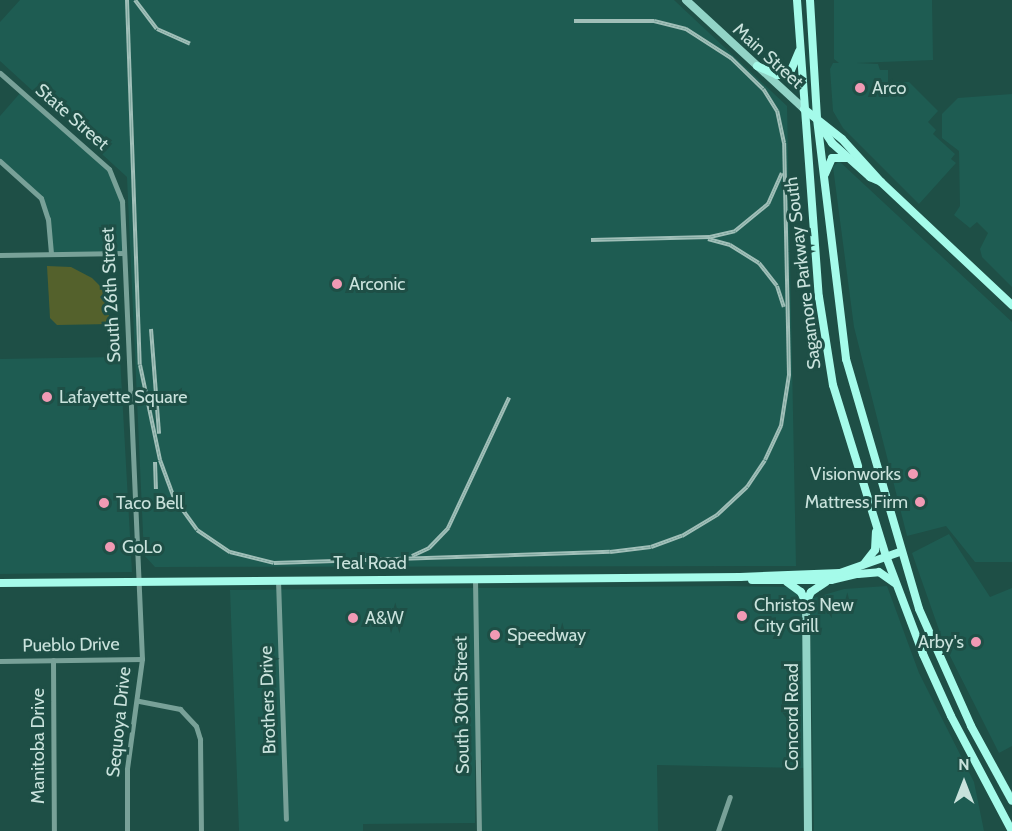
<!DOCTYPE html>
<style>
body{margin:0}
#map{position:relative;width:1012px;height:831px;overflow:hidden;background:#1e4f46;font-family:Cabin,sans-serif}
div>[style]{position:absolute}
.built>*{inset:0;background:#1e5c52}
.green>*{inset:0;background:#54612c}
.street>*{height:5px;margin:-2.5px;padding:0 2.5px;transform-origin:2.5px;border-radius:2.5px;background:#78a198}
.secondary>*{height:8px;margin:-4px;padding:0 4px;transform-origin:4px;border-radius:4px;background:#92d4c7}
.primary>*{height:8px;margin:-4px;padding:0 4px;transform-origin:4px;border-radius:4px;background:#a5fbea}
.rail>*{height:4px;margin-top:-2px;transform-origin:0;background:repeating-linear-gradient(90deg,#1e4f46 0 4.5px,#a0bfb8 0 9px);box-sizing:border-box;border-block:2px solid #a0bfb8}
.dots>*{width:16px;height:16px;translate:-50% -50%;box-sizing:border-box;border:3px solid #1e4f46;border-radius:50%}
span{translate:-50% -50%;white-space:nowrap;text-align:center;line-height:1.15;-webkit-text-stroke:6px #1e4f46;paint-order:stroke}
.street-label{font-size:18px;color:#c9e2dc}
.poi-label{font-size:18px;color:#c9e2dc}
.left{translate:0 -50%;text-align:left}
.right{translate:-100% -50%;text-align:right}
.north{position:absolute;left:934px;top:753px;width:60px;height:60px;-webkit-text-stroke:4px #1e4f46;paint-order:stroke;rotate:0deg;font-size:16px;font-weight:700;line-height:24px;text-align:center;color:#c9e2dc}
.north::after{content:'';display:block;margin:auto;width:21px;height:27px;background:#c9e2dc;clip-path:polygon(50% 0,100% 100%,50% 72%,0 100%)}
</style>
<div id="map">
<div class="built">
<i style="clip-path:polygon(20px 0,674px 0,787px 106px,796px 566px,155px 567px,144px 555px,127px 177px,0 61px,0 22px)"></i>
<i style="clip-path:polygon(834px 0,932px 0,933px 60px,856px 63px,878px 64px,880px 70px,888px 70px,888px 82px,909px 82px,938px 111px,928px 122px,936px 130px,933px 134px,955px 154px,951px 159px,956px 163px,919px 204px,843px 128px,833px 111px,830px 69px,833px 63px,839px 63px,834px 59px)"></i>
<i style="clip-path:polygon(21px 92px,109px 169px,119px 188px,124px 253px,51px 254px,48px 219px,41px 198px,0 161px,0 116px)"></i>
<i style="clip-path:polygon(1012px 94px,1012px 287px,982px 257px,980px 249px,988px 233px,977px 222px,970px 228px,954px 215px,960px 206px,959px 151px,942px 138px,942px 114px,958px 98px)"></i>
<i style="clip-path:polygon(839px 161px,1012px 322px,1012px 562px,975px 562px,946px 526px,907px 536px,854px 327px,833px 167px)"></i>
<i style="clip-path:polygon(120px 357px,132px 572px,0 574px,0 359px)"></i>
<i style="clip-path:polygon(949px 534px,990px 597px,1012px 588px,1012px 746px,999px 753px,944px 644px,912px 553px)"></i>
<i style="clip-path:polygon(726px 586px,786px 587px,797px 590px,802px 601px,805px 768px,657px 765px,658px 831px,482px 831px,482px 760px,475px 760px,475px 823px,363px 824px,363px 831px,239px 831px,230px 590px)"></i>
<i style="clip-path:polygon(887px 586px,919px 673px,974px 782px,984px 831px,814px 831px,810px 599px,844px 589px)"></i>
</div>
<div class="green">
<i style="clip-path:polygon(47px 266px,71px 267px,92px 278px,102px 288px,111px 324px,57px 325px,50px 318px)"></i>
</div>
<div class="street">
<i style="left:0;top:73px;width:145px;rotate:41.4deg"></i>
<i style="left:109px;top:169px;width:35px;rotate:68deg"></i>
<i style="left:122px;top:201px;width:458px;rotate:87.5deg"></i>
<i style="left:142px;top:659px;width:111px;rotate:97.8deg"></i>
<i style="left:127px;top:769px;width:62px;rotate:90deg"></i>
<i style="left:0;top:161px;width:55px;rotate:42.1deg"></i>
<i style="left:41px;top:198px;width:22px;rotate:72deg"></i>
<i style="left:48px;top:219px;width:35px;rotate:85deg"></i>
<i style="left:0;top:255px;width:124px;rotate:-0.9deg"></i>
<i style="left:475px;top:579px;width:252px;rotate:89.1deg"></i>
<i style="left:278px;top:580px;width:239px;rotate:88.1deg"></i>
<i style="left:53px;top:660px;width:171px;rotate:89.7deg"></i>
<i style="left:0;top:661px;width:142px;rotate:-0.8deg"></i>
<i style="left:139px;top:701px;width:42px;rotate:11deg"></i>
<i style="left:180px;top:709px;width:23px;rotate:47deg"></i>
<i style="left:196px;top:726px;width:14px;rotate:73deg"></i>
<i style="left:200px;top:739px;width:92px;rotate:89.4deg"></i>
<i style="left:718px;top:831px;width:36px;rotate:-71deg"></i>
</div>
<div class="secondary">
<i style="left:686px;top:0;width:161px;rotate:42.7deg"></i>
<i style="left:806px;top:603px;width:228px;rotate:89.5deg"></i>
</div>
<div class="primary">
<i style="left:797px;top:0;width:298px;rotate:85.8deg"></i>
<i style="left:819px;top:297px;width:89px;rotate:81deg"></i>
<i style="left:833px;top:385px;width:179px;rotate:72.8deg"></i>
<i style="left:886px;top:556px;width:105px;rotate:69.3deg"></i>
<i style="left:923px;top:654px;width:68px;rotate:65.7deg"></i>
<i style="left:951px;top:716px;width:130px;rotate:62.1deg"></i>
<i style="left:810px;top:0;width:119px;rotate:86.6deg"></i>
<i style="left:817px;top:119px;width:242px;rotate:83.1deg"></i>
<i style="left:846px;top:359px;width:260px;rotate:73.7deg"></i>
<i style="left:919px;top:609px;width:128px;rotate:66deg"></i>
<i style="left:971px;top:726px;width:85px;rotate:61.3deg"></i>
<i style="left:757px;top:66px;width:22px;rotate:24deg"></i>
<i style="left:777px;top:75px;width:12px"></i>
<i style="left:789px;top:75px;width:26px;rotate:-67deg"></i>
<i style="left:804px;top:109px;width:48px;rotate:38.3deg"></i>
<i style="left:842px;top:139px;width:58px;rotate:47.8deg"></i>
<i style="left:881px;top:182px;width:180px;rotate:43.2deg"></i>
<i style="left:820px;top:125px;width:22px;rotate:56deg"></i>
<i style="left:832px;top:143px;width:51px;rotate:41.8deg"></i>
<i style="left:870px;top:177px;width:12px;rotate:24deg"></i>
<i style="left:825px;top:174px;width:17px;rotate:-66deg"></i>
<i style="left:832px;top:158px;width:17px"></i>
<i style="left:864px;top:564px;width:18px;rotate:-52deg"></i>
<i style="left:875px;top:550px;width:18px;rotate:-87deg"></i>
<i style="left:858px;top:574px;width:21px;rotate:-5deg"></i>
<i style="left:879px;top:572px;width:19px;rotate:35deg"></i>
<i style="left:752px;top:580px;width:79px"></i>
<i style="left:831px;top:580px;width:28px;rotate:-13deg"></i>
<i style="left:787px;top:582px;width:17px;rotate:36deg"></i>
<i style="left:801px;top:592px;width:12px;rotate:66deg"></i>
<i style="left:0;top:583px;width:740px;rotate:-0.46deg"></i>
<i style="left:740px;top:577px;width:100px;rotate:-2.3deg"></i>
<i style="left:840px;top:573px;width:64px;rotate:-19.3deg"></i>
<i style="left:806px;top:603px;width:12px;rotate:-66deg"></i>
<i style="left:811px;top:592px;width:18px;rotate:-34deg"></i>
</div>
<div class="rail">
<i style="left:127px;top:0;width:365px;rotate:88deg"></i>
<i style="left:140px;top:365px;width:97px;rotate:78.1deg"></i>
<i style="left:160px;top:460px;width:40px;rotate:69.8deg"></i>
<i style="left:174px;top:498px;width:39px;rotate:54deg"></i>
<i style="left:197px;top:530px;width:40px;rotate:34deg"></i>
<i style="left:230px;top:552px;width:45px;rotate:14deg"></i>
<i style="left:274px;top:563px;width:336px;rotate:-1.9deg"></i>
<i style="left:610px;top:552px;width:41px;rotate:-7deg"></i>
<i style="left:651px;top:547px;width:33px;rotate:-20deg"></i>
<i style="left:682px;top:536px;width:41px;rotate:-31deg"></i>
<i style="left:717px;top:515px;width:41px;rotate:-43deg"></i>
<i style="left:747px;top:487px;width:32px;rotate:-56deg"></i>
<i style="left:765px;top:460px;width:38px;rotate:-65deg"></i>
<i style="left:781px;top:426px;width:52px;rotate:-81.1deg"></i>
<i style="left:789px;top:375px;width:232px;rotate:-91.2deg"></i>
<i style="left:784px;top:143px;width:33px;rotate:-102deg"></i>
<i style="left:777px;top:111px;width:26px;rotate:-122deg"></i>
<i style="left:763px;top:89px;width:45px;rotate:-135.9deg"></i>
<i style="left:731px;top:58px;width:54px;rotate:-147.2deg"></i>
<i style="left:686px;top:29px;width:33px;rotate:-166deg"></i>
<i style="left:654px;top:21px;width:80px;rotate:180deg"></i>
<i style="left:135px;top:0;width:36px;rotate:53deg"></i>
<i style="left:157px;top:29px;width:36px;rotate:24deg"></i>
<i style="left:708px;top:239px;width:23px;rotate:15deg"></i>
<i style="left:730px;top:245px;width:34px;rotate:32deg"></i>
<i style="left:759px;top:263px;width:29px;rotate:52deg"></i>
<i style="left:777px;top:286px;width:22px;rotate:72deg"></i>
<i style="left:591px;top:240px;width:119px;rotate:-1.4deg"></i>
<i style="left:710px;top:237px;width:26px;rotate:-13deg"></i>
<i style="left:735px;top:231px;width:43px;rotate:-39.3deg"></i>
<i style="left:768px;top:204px;width:34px;rotate:-66deg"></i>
<i style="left:151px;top:329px;width:105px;rotate:85.6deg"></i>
<i style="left:155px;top:462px;width:27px;rotate:88deg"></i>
<i style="left:412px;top:556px;width:19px;rotate:-25deg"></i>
<i style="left:429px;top:548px;width:28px;rotate:-46deg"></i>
<i style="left:448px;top:528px;width:144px;rotate:-64.9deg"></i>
</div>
<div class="dots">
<i style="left:860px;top:88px;background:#f19ab4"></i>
<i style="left:337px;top:284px;background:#f19ab4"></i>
<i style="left:47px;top:397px;background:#f19ab4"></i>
<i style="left:913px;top:474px;background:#f19ab4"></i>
<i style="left:920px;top:502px;background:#f19ab4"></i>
<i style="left:104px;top:503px;background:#f19ab4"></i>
<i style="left:110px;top:547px;background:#f19ab4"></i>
<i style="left:742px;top:616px;background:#f19ab4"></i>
<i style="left:353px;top:618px;background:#f19ab4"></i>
<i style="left:495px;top:635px;background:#f19ab4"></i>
<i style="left:976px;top:642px;background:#f19ab4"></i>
</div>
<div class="street-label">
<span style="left:768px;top:56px;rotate:42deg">Main Street</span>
<span style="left:72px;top:117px;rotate:41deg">State Street</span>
<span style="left:803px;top:273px;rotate:-97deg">Sagamore Parkway South</span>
<span style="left:111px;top:295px;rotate:-93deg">South 26th Street</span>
<span style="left:370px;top:563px">Teal Road</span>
<span style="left:71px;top:645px;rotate:-1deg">Pueblo Drive</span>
<span style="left:268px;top:700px;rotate:-92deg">Brothers Drive</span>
<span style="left:462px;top:705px;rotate:-91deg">South 30th Street</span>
<span style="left:792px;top:717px;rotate:-90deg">Concord Road</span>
<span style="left:119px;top:722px;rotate:-84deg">Sequoya Drive</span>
<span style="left:38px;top:746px;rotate:-90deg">Manitoba Drive</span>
</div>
<div class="poi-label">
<span class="left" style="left:872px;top:88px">Arco</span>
<span class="left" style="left:349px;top:284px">Arconic</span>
<span class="left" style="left:59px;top:397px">Lafayette Square</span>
<span class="right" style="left:901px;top:474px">Visionworks</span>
<span class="right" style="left:908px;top:502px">Mattress Firm</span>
<span class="left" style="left:116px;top:503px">Taco Bell</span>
<span class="left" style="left:122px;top:547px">GoLo</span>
<span class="left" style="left:754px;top:616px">Christos New<br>City Grill</span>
<span class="left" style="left:365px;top:618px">A&amp;W</span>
<span class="left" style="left:507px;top:635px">Speedway</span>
<span class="right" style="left:964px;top:642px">Arby's</span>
</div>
<div class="north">N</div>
</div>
